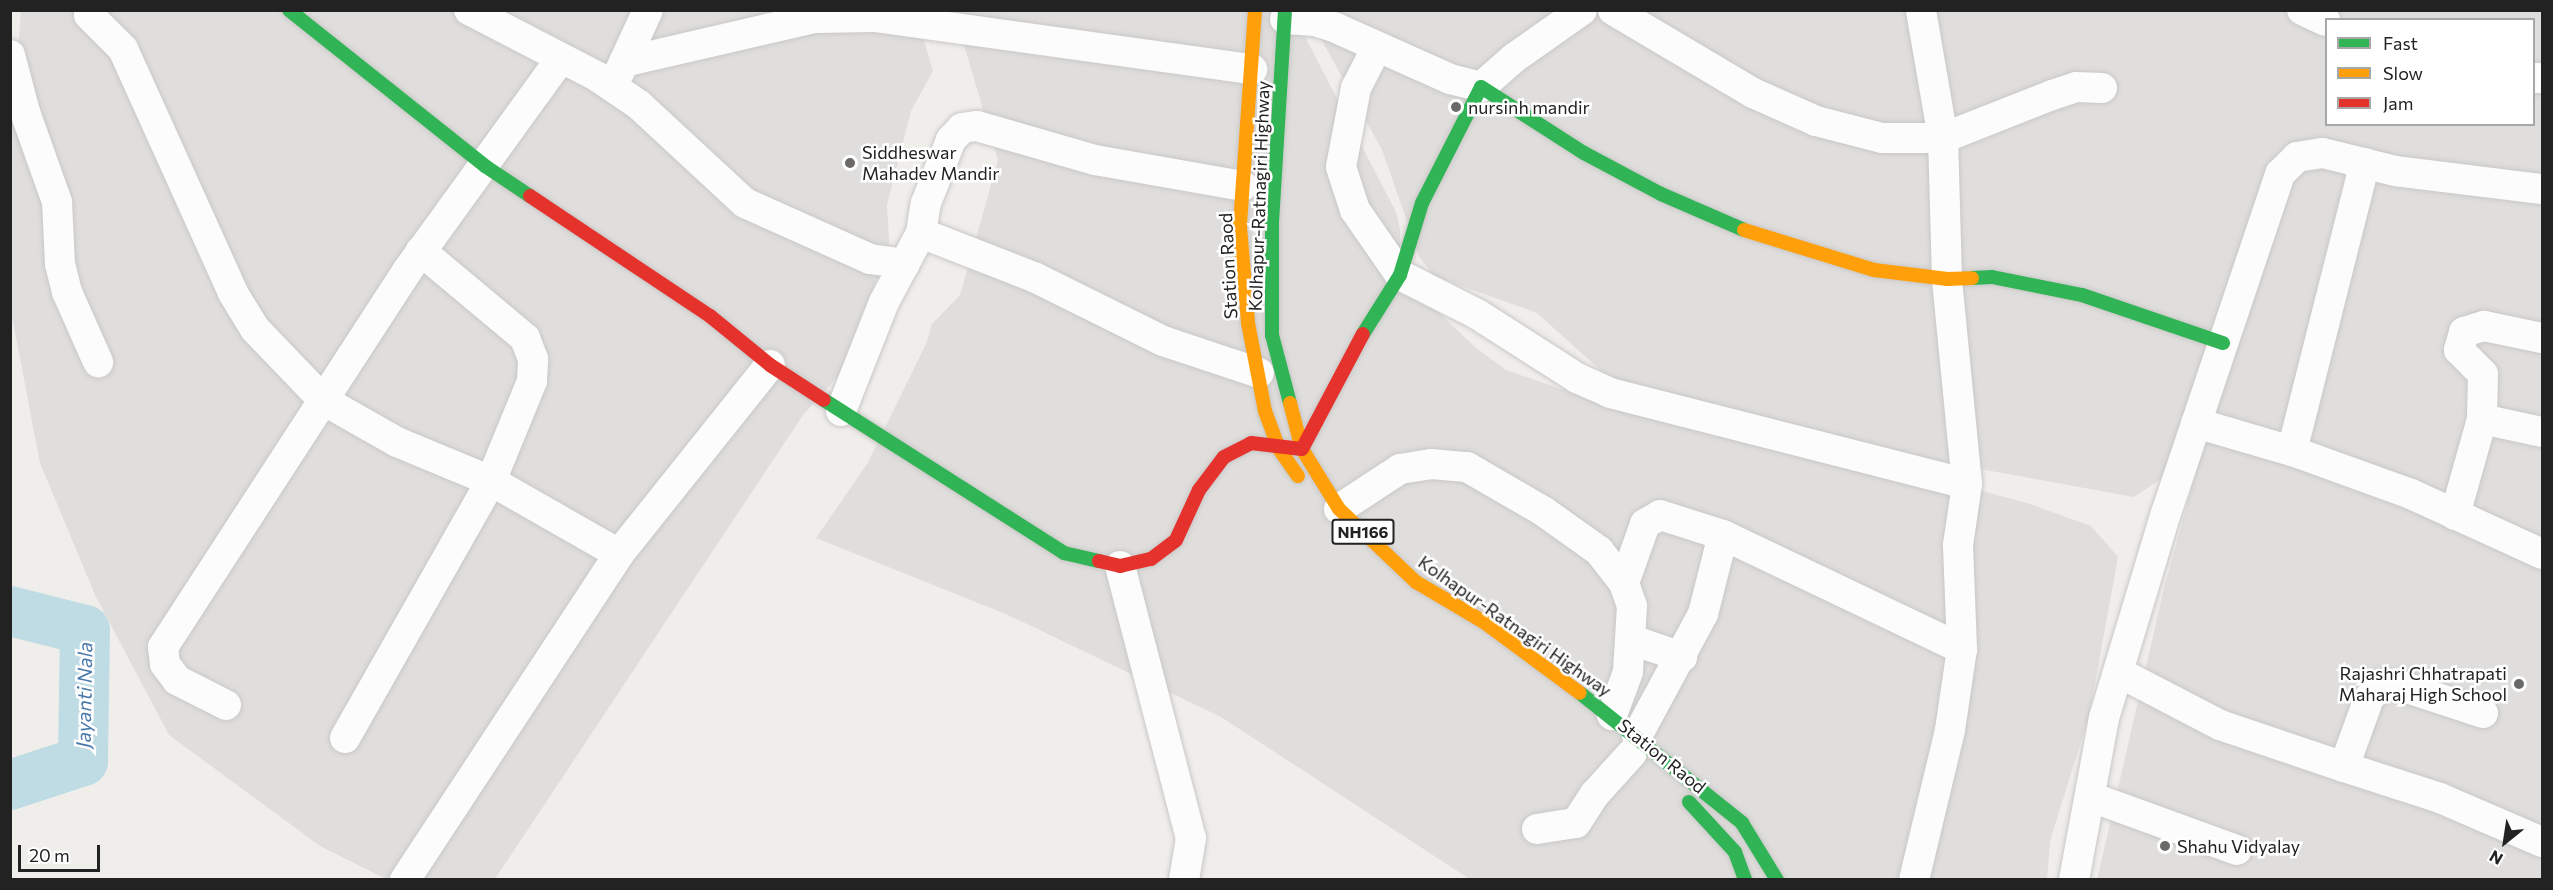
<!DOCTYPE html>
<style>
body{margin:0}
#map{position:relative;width:2553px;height:890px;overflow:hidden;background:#f0eeeb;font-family:Commissioner,sans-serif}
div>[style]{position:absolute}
.residential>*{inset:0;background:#dfdedc}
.river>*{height:50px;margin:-25px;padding:0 25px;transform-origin:25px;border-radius:25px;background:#bfdbe3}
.roads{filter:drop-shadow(0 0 2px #c9c8c7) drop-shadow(0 0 2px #c9c8c7)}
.street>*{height:30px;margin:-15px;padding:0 15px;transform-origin:15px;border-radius:15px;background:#fdfcfc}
.fast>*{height:14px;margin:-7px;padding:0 7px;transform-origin:7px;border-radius:7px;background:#30b455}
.slow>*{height:14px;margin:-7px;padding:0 7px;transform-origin:7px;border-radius:7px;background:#ff9f0a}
.jam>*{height:14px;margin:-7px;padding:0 7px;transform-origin:7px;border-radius:7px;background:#e5322d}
.dots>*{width:16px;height:16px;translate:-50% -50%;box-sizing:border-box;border:3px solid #fff;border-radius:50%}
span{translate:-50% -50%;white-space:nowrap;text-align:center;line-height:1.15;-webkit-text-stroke:5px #fff;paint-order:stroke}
.shield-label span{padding:2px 4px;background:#fff;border:2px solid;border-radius:4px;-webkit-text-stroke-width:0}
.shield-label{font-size:16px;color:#222;font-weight:700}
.poi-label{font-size:18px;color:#222}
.left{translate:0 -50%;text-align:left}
.right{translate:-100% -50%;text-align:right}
.street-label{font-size:18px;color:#222}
.water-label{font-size:20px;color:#4a7aab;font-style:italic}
.frame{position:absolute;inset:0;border:12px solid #222;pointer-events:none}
.legend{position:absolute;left:2325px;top:18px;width:210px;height:108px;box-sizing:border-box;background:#fff;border:2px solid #a7a7a7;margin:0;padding:8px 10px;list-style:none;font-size:18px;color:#222}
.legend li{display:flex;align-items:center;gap:12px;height:30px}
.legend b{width:30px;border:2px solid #a7a7a7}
.north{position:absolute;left:2475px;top:812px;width:60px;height:60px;-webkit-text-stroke:4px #fff;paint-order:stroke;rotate:210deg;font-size:16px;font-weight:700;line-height:24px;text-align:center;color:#222}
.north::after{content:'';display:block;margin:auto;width:21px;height:27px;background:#222;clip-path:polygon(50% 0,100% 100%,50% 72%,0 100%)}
.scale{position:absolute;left:18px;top:845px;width:82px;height:27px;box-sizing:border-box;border:3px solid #222;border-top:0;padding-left:8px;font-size:18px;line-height:21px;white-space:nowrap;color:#222;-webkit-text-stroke:4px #fff;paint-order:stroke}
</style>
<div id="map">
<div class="residential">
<i style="clip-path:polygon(1273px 10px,1302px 31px,1396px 212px,1400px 229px,1400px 275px,1475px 347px,1506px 370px,1602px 403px,1719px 420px,2027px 503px,2091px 526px,2118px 557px,2089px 716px,2050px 841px,2047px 879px,1471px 880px,1221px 717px,1008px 615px,816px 538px,867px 464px,926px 344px,932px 324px,960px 295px,998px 160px,954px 11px)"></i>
<i style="clip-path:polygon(21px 11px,915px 11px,933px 71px,911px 111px,887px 205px,890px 257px,875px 282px,860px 352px,803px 415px,495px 879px,386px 879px,320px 846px,169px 735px,96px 597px,40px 463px,10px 306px,11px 134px)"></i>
<i style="clip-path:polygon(evenodd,1286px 11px,2542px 11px,2542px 183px,2310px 144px,2262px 203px,2234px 264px,2208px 349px,2191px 439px,2161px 479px,2134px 497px,1952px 464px,1670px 395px,1607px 376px,1537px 313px,1434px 276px,1420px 258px,1382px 150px,1320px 37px,1286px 11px,2326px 20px,2534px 20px,2534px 124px,2326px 124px,2326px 20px)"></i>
<i style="clip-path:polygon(2309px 156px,2542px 196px,2542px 879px,2097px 880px,2164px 588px,2220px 386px,2284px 184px)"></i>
</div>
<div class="river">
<i style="left:10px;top:611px;width:77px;rotate:14.2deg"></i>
<i style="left:85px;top:630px;width:131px;rotate:90.9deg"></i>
<i style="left:83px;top:761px;width:77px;rotate:161.8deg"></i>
</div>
<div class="roads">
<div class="street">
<i style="left:93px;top:10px;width:6px;rotate:129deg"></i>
<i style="left:89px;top:15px;width:48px;rotate:45deg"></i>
<i style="left:123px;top:49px;width:268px;rotate:65.7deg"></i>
<i style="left:233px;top:293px;width:42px;rotate:58.6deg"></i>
<i style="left:255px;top:329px;width:98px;rotate:46.2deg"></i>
<i style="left:323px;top:400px;width:85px;rotate:29.6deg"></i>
<i style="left:397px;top:442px;width:102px;rotate:22.5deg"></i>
<i style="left:491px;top:481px;width:147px;rotate:29.7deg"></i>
<i style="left:469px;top:10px;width:145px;rotate:27.4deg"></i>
<i style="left:598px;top:77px;width:50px;rotate:34.3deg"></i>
<i style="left:639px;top:105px;width:144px;rotate:42.8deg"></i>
<i style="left:745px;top:203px;width:137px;rotate:24.1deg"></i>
<i style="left:870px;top:259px;width:35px;rotate:8deg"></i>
<i style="left:1613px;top:10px;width:163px;rotate:30.7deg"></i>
<i style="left:1753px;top:93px;width:69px;rotate:24deg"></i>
<i style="left:1816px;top:121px;width:68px;rotate:14.4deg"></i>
<i style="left:1882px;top:138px;width:61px"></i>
<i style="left:1943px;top:138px;width:117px;rotate:-21.5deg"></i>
<i style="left:2052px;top:95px;width:25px;rotate:-18deg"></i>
<i style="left:2076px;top:87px;width:26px;rotate:2deg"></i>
<i style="left:2302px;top:10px;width:26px;rotate:25deg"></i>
<i style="left:1285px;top:19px;width:30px;rotate:4deg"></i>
<i style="left:1315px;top:21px;width:22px;rotate:18deg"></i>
<i style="left:1336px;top:28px;width:125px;rotate:24.1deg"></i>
<i style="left:1450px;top:79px;width:32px;rotate:14deg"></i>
<i style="left:1481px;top:87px;width:44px;rotate:-41.3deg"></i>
<i style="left:1514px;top:58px;width:83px;rotate:-35.2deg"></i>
<i style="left:1377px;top:47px;width:46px;rotate:117.1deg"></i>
<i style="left:1356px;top:88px;width:80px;rotate:100.8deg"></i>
<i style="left:1341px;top:167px;width:45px;rotate:72deg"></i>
<i style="left:1355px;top:210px;width:79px;rotate:55.3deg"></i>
<i style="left:1400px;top:275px;width:86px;rotate:26.9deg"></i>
<i style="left:1477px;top:314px;width:119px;rotate:32.6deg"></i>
<i style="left:1577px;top:378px;width:36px;rotate:24deg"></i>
<i style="left:1610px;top:393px;width:368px;rotate:14.3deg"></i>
<i style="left:10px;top:55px;width:59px;rotate:75.3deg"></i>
<i style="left:25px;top:112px;width:96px;rotate:70.4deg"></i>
<i style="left:57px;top:202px;width:62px;rotate:87.2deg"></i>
<i style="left:60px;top:264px;width:29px;rotate:76deg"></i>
<i style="left:67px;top:292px;width:77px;rotate:66.1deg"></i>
<i style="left:624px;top:62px;width:196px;rotate:-13deg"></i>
<i style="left:815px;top:18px;width:60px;rotate:-1deg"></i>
<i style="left:875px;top:17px;width:381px;rotate:7.9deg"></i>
<i style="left:619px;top:73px;width:69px;rotate:-65.3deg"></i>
<i style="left:2534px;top:78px;width:8px"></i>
<i style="left:921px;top:233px;width:121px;rotate:21.3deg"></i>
<i style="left:1034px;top:277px;width:144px;rotate:26.4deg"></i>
<i style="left:1163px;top:341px;width:101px;rotate:18.4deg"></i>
<i style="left:841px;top:411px;width:117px;rotate:-68.5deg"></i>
<i style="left:884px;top:302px;width:78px;rotate:-61.8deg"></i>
<i style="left:921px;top:233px;width:30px;rotate:-81deg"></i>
<i style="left:926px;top:203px;width:68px;rotate:-68.4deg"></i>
<i style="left:951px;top:140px;width:16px;rotate:-47deg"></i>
<i style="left:962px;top:128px;width:15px;rotate:-8deg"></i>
<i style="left:977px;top:126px;width:123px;rotate:16.1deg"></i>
<i style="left:1095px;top:160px;width:150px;rotate:10deg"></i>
<i style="left:2482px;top:419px;width:61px;rotate:12.2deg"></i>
<i style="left:2196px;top:423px;width:100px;rotate:16.3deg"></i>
<i style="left:2292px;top:451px;width:127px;rotate:19.9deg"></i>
<i style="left:2411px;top:494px;width:144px;rotate:24.6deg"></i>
<i style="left:2292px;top:451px;width:297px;rotate:-75.8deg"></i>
<i style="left:1339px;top:509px;width:73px;rotate:-33.3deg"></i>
<i style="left:1400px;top:469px;width:31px;rotate:-9deg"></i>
<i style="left:1431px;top:464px;width:36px;rotate:5deg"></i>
<i style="left:1467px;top:467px;width:88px;rotate:30.1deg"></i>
<i style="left:1543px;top:511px;width:69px;rotate:35.5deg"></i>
<i style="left:1599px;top:551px;width:41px;rotate:52deg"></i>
<i style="left:1624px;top:583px;width:24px;rotate:71deg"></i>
<i style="left:1632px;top:606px;width:66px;rotate:93.5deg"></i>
<i style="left:1628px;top:672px;width:46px;rotate:110.4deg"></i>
<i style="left:2455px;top:515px;width:100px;rotate:-74.3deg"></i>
<i style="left:2482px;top:419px;width:45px;rotate:-88.7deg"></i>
<i style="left:2483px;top:374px;width:34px;rotate:-135deg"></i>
<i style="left:2459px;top:350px;width:19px;rotate:-74deg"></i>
<i style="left:2464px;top:332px;width:21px;rotate:-17deg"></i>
<i style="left:2484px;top:326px;width:59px;rotate:11.7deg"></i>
<i style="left:1120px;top:566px;width:281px;rotate:75.4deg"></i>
<i style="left:1191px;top:838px;width:43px;rotate:99.5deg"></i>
<i style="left:1624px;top:583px;width:63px;rotate:-70.4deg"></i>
<i style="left:1645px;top:524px;width:17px;rotate:-31deg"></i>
<i style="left:1660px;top:515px;width:66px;rotate:17.6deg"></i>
<i style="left:1632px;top:640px;width:53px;rotate:18.8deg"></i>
<i style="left:2120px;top:673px;width:113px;rotate:27.5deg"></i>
<i style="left:2220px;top:725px;width:131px;rotate:18.7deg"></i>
<i style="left:226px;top:705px;width:55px;rotate:-153deg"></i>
<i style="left:177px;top:680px;width:20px;rotate:-127deg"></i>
<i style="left:165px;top:664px;width:17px;rotate:-97deg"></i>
<i style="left:163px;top:647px;width:448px;rotate:-57deg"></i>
<i style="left:407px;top:271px;width:261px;rotate:-54.1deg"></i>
<i style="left:2483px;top:713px;width:83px;rotate:-161.8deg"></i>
<i style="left:2404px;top:687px;width:23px;rotate:-175deg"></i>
<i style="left:2381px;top:685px;width:18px;rotate:133deg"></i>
<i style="left:2369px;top:698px;width:73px;rotate:109.9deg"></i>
<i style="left:2344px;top:767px;width:101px;rotate:17.9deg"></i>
<i style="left:2440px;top:798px;width:111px;rotate:23.3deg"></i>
<i style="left:1637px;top:736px;width:139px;rotate:-61.6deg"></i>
<i style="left:1703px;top:614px;width:81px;rotate:-75.8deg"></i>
<i style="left:1723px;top:535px;width:265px;rotate:25.5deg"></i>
<i style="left:345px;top:738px;width:296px;rotate:-60.4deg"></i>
<i style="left:491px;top:481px;width:108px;rotate:-67.7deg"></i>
<i style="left:532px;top:381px;width:22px;rotate:-87deg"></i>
<i style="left:533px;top:359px;width:22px;rotate:-111deg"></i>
<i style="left:525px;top:338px;width:136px;rotate:-140.1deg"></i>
<i style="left:2091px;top:797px;width:155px;rotate:20deg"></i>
<i style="left:1537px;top:829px;width:39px;rotate:-9deg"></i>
<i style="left:1576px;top:823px;width:35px;rotate:-57deg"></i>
<i style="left:1595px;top:794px;width:55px;rotate:-47.9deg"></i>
<i style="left:405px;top:880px;width:390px;rotate:-56.7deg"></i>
<i style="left:619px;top:554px;width:242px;rotate:-51.4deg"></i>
<i style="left:1914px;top:880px;width:154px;rotate:-76.5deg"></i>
<i style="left:1950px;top:730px;width:82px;rotate:-81.6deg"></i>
<i style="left:1962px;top:649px;width:104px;rotate:-92.2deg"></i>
<i style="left:1958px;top:545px;width:62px;rotate:-81.6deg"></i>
<i style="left:1967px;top:484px;width:206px;rotate:-95.6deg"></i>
<i style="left:1947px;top:279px;width:141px;rotate:-91.6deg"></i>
<i style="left:1943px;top:138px;width:130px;rotate:-99.8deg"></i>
<i style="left:2074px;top:880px;width:165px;rotate:-79.5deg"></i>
<i style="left:2104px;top:718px;width:214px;rotate:-73.2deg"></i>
<i style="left:2166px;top:513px;width:358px;rotate:-71.4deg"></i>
<i style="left:2280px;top:174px;width:24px;rotate:-45deg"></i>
<i style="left:2297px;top:157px;width:26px;rotate:-9deg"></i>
<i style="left:2323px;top:153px;width:74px;rotate:14deg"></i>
<i style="left:2395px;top:171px;width:148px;rotate:7deg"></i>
</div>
<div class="fast">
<i style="left:289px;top:10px;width:251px;rotate:38.5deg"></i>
<i style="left:485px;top:166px;width:54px;rotate:33.7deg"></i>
<i style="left:1285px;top:10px;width:212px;rotate:93.5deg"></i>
<i style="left:1272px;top:222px;width:113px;rotate:90deg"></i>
<i style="left:1272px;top:335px;width:70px;rotate:75.2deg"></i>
<i style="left:1972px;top:278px;width:20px;rotate:-3deg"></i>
<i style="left:1992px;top:277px;width:92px;rotate:11.3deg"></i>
<i style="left:2082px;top:295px;width:149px;rotate:18.8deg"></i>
<i style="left:1363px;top:334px;width:70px;rotate:-57.9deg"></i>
<i style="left:1400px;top:275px;width:75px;rotate:-73deg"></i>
<i style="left:1422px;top:203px;width:130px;rotate:-63deg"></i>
<i style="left:1481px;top:87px;width:122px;rotate:32.7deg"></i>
<i style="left:1584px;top:153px;width:87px;rotate:28deg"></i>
<i style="left:1661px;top:194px;width:90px;rotate:23.4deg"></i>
<i style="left:824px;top:400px;width:285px;rotate:32.5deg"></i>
<i style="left:1064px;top:553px;width:36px;rotate:13deg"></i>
<i style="left:1580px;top:693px;width:208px;rotate:38.7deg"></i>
<i style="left:1742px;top:823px;width:67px;rotate:58.4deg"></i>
<i style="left:1689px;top:802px;width:68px;rotate:47.4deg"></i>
<i style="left:1735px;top:852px;width:30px;rotate:70deg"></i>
</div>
<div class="slow">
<i style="left:1255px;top:10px;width:218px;rotate:94deg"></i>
<i style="left:1240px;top:227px;width:96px;rotate:85.2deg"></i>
<i style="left:1248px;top:323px;width:90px;rotate:79.1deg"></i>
<i style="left:1265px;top:411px;width:40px;rotate:69.8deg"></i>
<i style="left:1279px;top:449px;width:33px;rotate:55deg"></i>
<i style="left:1744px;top:230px;width:136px;rotate:17.1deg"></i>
<i style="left:1874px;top:270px;width:74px;rotate:7deg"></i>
<i style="left:1947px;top:279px;width:25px;rotate:-2deg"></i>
<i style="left:1290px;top:403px;width:48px;rotate:75.4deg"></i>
<i style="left:1302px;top:449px;width:70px;rotate:58.3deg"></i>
<i style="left:1339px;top:509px;width:106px;rotate:43.5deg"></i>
<i style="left:1416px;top:582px;width:79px;rotate:30.5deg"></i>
<i style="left:1484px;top:622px;width:119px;rotate:36.5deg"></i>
</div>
<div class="jam">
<i style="left:530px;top:196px;width:216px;rotate:33.7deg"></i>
<i style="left:710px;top:316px;width:77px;rotate:39.2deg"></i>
<i style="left:770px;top:365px;width:64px;rotate:32.9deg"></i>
<i style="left:1099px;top:561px;width:22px;rotate:13deg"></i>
<i style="left:1120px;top:566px;width:32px;rotate:-13deg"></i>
<i style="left:1151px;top:559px;width:31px;rotate:-37deg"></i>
<i style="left:1176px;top:540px;width:55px;rotate:-65.3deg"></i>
<i style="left:1199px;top:490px;width:41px;rotate:-52.9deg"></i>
<i style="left:1224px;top:457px;width:30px;rotate:-27deg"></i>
<i style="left:1251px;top:443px;width:51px;rotate:6.7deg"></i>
<i style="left:1302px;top:449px;width:130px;rotate:-62.1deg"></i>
</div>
</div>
<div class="dots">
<i style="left:1456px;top:107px;background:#6a6968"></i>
<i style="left:850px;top:163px;background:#6a6968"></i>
<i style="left:2519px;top:684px;background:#6a6968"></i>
<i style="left:2165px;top:846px;background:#6a6968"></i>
</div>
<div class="shield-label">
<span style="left:1363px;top:532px">NH166</span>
</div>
<div class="poi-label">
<span class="left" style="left:1468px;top:107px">nursinh mandir</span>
<span class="left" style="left:862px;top:163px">Siddheswar<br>Mahadev Mandir</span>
<span class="right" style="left:2507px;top:684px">Rajashri Chhatrapati<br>Maharaj High School</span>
<span class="left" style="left:2177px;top:846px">Shahu Vidyalay</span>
</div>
<div class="street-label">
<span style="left:1259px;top:196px;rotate:-88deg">Kolhapur-Ratnagiri Highway</span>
<span style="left:1228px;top:266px;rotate:-93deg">Station Raod</span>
<span style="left:1515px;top:626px;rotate:35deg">Kolhapur-Ratnagiri Highway</span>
<span style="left:1662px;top:756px;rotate:39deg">Station Raod</span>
</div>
<div class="water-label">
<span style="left:84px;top:695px;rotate:-89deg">Jayanti Nala</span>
</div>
<div class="frame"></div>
<ul class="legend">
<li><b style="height:8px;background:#30b455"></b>Fast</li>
<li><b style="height:8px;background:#ff9f0a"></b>Slow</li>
<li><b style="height:8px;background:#e5322d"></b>Jam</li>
</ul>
<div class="north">N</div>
<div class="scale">20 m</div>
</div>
